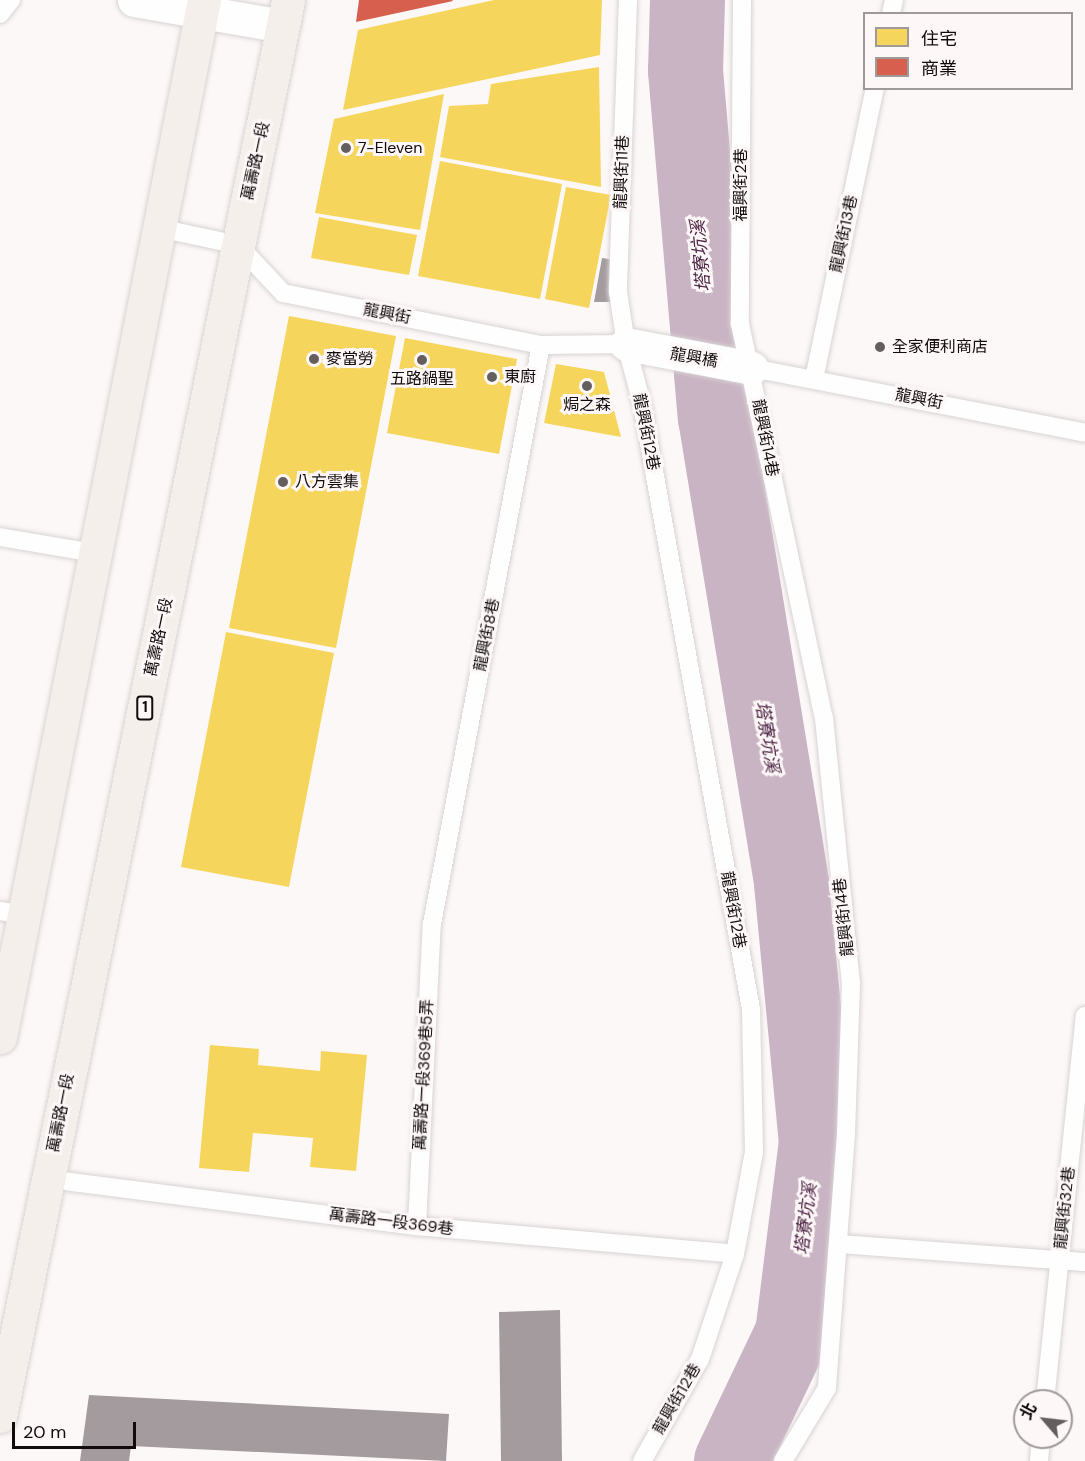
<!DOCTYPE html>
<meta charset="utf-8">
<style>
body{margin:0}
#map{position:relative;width:1085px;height:1461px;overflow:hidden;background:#fdf8f8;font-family:"DM Sans","Noto Sans TC",sans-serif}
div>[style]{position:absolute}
.homes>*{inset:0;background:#f6d55c}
.shops>*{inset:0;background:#d6604d}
.river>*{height:75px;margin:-37.5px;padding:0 37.5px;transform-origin:37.5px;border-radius:37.5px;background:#c9b4c3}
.building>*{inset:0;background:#a39b9d}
.roads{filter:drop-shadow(0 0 2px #d8d3d3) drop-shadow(0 0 2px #d8d3d3)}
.service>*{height:18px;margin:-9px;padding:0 9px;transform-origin:9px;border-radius:9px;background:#fffefe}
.minor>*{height:33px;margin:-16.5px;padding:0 16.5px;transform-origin:16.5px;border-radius:16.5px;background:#fffefe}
.primary>*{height:33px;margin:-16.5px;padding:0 16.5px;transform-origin:16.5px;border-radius:16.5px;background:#f5efec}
.dots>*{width:16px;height:16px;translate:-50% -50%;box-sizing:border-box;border:3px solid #fef7f7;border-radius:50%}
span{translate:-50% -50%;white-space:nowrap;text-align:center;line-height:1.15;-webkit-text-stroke:6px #fef7f7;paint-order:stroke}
.shield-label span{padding:2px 4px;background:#fef7f7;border:2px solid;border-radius:4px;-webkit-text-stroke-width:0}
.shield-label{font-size:15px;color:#110b0b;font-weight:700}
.poi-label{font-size:16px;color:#110b0b}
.left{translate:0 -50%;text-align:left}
.street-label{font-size:16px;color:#110b0b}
.water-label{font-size:18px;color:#4d2645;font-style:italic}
.legend{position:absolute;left:863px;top:12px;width:210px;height:78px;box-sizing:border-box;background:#fef7f7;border:2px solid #9f9999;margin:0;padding:8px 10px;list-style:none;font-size:18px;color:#110b0b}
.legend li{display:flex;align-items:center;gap:12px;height:30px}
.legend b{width:30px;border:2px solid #9f9999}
.north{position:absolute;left:1013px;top:1389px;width:60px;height:60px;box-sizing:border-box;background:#fef7f7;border:2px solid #9f9999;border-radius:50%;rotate:298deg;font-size:16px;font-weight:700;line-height:24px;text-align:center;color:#110b0b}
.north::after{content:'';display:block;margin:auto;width:21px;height:27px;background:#645e5e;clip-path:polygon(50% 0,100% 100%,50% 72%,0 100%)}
.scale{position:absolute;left:12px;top:1422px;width:124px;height:27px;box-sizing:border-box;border:3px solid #110b0b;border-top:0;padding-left:8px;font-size:18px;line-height:21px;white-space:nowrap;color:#110b0b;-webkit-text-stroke:4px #fef7f7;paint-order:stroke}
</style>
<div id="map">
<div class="homes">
<i style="clip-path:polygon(494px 0,602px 0,600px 55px,343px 110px,358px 30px)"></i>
<i style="clip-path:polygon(599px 67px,601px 187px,440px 157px,449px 106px,488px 104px,491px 84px)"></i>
<i style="clip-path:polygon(444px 94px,420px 230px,315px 213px,334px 119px)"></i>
<i style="clip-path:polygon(440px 161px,562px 184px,540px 299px,418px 276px)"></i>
<i style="clip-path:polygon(566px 187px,611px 195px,589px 308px,545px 299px)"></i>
<i style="clip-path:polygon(319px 217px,417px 235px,409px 275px,311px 258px)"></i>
<i style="clip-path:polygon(289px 316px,396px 336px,336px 648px,229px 628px)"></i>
<i style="clip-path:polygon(405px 338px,517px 359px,499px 454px,387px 433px)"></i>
<i style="clip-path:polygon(556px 364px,604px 372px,621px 437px,544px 423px)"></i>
<i style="clip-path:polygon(226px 632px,334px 653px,289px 887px,181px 867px)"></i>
<i style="clip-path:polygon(210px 1045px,259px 1049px,258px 1065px,320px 1071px,321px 1051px,367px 1055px,356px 1171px,310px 1167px,313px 1138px,253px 1133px,249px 1172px,199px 1168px)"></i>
</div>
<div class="shops">
<i style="clip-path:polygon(359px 0,452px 0,453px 1px,356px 22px)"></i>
</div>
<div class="river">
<i style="left:687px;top:0;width:70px;rotate:91.6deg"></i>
<i style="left:685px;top:70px;width:348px;rotate:85.1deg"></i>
<i style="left:715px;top:417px;width:472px;rotate:80.7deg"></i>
<i style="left:791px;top:883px;width:259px;rotate:84.5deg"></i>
<i style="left:816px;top:1141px;width:193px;rotate:97.1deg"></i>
<i style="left:792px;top:1333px;width:142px;rotate:115.5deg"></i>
</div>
<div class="building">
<i style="clip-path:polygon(602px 258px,615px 260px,614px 302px,594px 302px)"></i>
<i style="clip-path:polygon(560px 1310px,562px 1461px,501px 1461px,499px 1312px)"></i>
<i style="clip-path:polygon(89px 1395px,449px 1414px,446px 1461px,131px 1446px,129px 1461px,80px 1461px)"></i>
</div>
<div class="roads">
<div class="service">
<i style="left:628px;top:0;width:292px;rotate:92deg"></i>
<i style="left:618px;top:292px;width:53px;rotate:81.3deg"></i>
<i style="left:626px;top:344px;width:62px;rotate:75.1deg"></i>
<i style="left:642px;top:404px;width:615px;rotate:79.79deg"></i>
<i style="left:751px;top:1009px;width:143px;rotate:88.8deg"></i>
<i style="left:754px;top:1152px;width:104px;rotate:100.6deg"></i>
<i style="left:735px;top:1254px;width:111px;rotate:108.4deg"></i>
<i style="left:700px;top:1359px;width:117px;rotate:119.6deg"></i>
<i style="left:742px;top:0;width:324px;rotate:90.4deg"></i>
<i style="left:740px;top:324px;width:403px;rotate:78deg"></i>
<i style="left:824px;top:718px;width:266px;rotate:84.2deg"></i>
<i style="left:851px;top:983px;width:151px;rotate:91.9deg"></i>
<i style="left:846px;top:1134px;width:255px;rotate:94.3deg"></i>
<i style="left:827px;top:1388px;width:85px;rotate:121.1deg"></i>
<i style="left:0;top:14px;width:18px;rotate:-52deg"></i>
<i style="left:891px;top:14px;width:14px;rotate:-78deg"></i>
<i style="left:159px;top:228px;width:81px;rotate:12.1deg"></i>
<i style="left:238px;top:245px;width:66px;rotate:46.8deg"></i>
<i style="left:283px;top:293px;width:263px;rotate:11.4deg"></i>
<i style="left:541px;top:345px;width:85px;rotate:-0.7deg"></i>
<i style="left:752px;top:368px;width:339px;rotate:11deg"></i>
<i style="left:814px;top:379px;width:297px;rotate:-78.2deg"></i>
<i style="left:0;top:537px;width:96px;rotate:9.6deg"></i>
<i style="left:0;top:911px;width:24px;rotate:9deg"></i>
<i style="left:48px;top:1179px;width:372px;rotate:7.3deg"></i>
<i style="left:417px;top:1226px;width:319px;rotate:5deg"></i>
<i style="left:417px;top:1226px;width:302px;rotate:-87.2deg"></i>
<i style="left:432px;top:924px;width:589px;rotate:-79.34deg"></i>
<i style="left:838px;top:1244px;width:248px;rotate:4.2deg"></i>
<i style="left:1045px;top:1401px;width:387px;rotate:-84.1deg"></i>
<i style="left:1039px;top:1461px;width:24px;rotate:-85deg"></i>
</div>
<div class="minor">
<i style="left:134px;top:0;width:151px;rotate:9.9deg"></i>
<i style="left:626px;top:344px;width:128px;rotate:10.8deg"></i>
</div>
<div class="primary">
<i style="left:0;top:1037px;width:1057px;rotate:-78.87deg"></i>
<i style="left:0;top:1416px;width:1445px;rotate:-78.5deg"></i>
</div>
</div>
<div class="dots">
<i style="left:346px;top:148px;background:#645e5e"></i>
<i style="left:880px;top:347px;background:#645e5e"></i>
<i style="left:314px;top:359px;background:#645e5e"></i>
<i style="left:422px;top:360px;background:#645e5e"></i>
<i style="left:492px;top:377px;background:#645e5e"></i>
<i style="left:587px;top:386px;background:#645e5e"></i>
<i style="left:283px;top:482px;background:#645e5e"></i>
</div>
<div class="shield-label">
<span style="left:145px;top:708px">1</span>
</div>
<div class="poi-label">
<span class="left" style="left:358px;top:148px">7-Eleven</span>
<span class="left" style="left:892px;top:347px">全家便利商店</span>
<span class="left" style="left:326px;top:359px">麥當勞</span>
<span class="left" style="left:504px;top:377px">東廚</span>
<span style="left:422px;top:379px">五路鍋聖</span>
<span style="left:587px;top:405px">焗之森</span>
<span class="left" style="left:295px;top:482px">八方雲集</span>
</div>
<div class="street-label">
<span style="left:256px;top:161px;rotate:-78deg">萬壽路一段</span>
<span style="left:622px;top:172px;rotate:-88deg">龍興街11巷</span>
<span style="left:741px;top:185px;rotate:-90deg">福興街2巷</span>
<span style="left:844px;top:234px;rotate:-78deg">龍興街13巷</span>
<span style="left:387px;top:314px;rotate:11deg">龍興街</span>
<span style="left:694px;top:358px;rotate:10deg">龍興橋</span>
<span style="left:919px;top:399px;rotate:11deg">龍興街</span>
<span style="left:646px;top:432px;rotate:79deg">龍興街12巷</span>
<span style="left:765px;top:438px;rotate:79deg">龍興街14巷</span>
<span style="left:487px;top:635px;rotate:-79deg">龍興街8巷</span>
<span style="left:159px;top:637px;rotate:-78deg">萬壽路一段</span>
<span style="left:733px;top:910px;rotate:80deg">龍興街12巷</span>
<span style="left:844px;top:917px;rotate:-96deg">龍興街14巷</span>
<span style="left:424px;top:1075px;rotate:-87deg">萬壽路一段369巷5弄</span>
<span style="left:61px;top:1113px;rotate:-79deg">萬壽路一段</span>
<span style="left:1065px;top:1208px;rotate:-84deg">龍興街32巷</span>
<span style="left:391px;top:1222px;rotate:7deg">萬壽路一段369巷</span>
<span style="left:677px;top:1399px;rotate:-60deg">龍興街12巷</span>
</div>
<div class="water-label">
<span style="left:701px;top:256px;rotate:-95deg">塔寮坑溪</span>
<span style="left:767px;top:737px;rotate:81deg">塔寮坑溪</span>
<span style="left:806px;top:1219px;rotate:-83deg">塔寮坑溪</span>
</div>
<ul class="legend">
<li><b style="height:16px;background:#f6d55c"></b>住宅</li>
<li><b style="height:16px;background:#d6604d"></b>商業</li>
</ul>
<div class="north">北</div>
<div class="scale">20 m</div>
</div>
